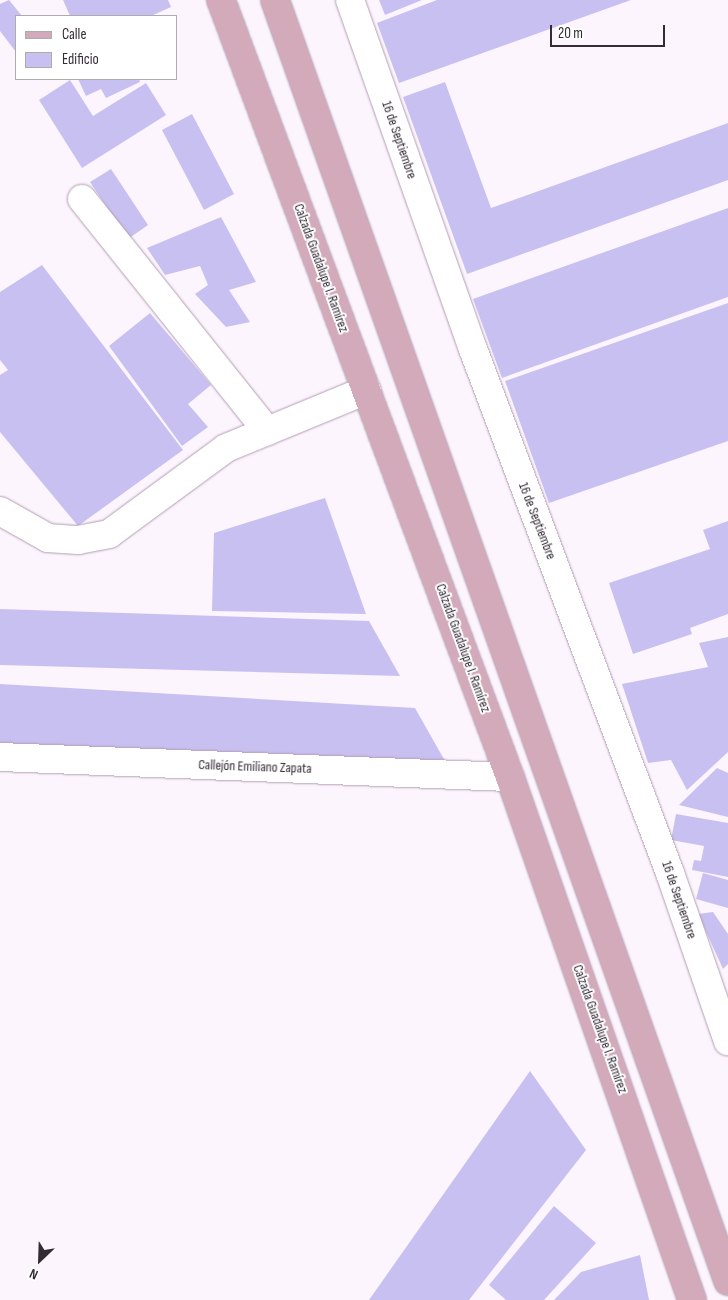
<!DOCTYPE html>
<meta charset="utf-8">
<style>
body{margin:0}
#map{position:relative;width:728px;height:1300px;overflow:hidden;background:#fdf5fe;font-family:"Sofia Sans Condensed",sans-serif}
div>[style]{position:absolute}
.building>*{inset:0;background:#c9c0f2}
.roads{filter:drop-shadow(0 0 1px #b29eb3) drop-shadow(0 0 1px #b29eb3)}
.minor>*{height:28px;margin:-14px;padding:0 14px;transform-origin:14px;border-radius:14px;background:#fff}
.major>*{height:28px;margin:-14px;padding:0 14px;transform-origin:14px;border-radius:14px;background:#d3aab9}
span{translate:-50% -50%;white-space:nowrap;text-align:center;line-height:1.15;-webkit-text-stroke:4px #fff;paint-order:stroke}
.street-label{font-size:14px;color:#342c34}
.legend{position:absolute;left:15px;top:15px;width:162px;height:65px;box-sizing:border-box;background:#fff;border:1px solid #aeabae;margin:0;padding:6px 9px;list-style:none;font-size:15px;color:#342c34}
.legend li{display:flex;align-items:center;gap:10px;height:25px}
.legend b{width:25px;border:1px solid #aeabae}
.north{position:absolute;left:15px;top:1235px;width:50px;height:50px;-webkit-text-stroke:4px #fff;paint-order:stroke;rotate:204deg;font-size:14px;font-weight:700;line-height:20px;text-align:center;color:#342c34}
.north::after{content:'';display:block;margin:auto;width:18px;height:22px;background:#342c34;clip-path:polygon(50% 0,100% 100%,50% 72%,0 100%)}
.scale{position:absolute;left:550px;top:25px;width:115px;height:22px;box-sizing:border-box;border:2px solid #342c34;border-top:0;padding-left:6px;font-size:15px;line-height:18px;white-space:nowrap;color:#342c34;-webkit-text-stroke:4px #fff;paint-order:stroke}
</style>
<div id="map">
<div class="building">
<i style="clip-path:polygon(9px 0,22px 16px,16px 16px,16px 52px,0 31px,0 4px)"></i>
<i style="clip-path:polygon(63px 0,168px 0,171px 7px,151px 16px,70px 16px)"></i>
<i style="clip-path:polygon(379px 0,422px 0,385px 15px)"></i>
<i style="clip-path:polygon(437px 0,631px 0,399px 83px,377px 23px)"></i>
<i style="clip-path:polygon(78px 79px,139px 79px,140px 82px,106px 98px,101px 89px,86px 96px)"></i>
<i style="clip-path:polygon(70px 80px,93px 116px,146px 83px,166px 115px,82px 168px,39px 100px)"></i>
<i style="clip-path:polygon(445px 82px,491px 208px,728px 123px,728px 180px,467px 274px,403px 97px)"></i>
<i style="clip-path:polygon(192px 114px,234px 194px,204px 210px,162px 130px)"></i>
<i style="clip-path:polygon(111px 169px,148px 225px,128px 239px,90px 182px)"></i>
<i style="clip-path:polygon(728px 208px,728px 297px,502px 378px,473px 299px)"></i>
<i style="clip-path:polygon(221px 217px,256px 282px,229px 290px,250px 322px,226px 327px,195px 294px,208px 285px,200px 266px,165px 275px,147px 248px)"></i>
<i style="clip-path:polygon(42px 265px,183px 450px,78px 526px,0 432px,0 375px,8px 370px,0 360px,0 292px)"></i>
<i style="clip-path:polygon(728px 303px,728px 441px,549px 503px,505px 381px)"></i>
<i style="clip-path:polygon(150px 313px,211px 385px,188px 404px,208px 427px,182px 446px,109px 346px)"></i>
<i style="clip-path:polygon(325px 498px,366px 614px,212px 611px,214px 533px)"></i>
<i style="clip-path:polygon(728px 521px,728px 614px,690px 628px,692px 634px,633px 654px,609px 583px,710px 549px,703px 530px)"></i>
<i style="clip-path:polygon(0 609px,369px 621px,400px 676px,0 665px)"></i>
<i style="clip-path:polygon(728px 637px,728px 752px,687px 790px,671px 760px,648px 763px,622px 684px,708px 667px,699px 643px)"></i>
<i style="clip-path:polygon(0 684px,415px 708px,445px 761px,0 744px)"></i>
<i style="clip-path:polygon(717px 768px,728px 773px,728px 817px,679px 805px)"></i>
<i style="clip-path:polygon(676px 814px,728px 823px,728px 877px,692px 870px,694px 860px,701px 861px,704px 846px,671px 840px)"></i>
<i style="clip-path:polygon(703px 873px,728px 880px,728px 908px,696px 899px)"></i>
<i style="clip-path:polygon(713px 912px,728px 934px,728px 964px,723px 969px,698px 914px)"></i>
<i style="clip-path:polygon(530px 1071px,586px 1150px,469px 1300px,369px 1300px)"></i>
<i style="clip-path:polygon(554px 1206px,596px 1243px,544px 1300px,506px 1300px,489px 1285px)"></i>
<i style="clip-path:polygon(640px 1255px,649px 1300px,554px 1300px,581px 1272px)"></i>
</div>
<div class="roads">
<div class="minor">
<i style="left:350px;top:0;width:370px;rotate:70.6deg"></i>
<i style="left:473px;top:349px;width:560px;rotate:69.4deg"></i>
<i style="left:670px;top:873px;width:178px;rotate:71deg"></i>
<i style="left:82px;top:199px;width:297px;rotate:51.4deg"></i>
<i style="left:0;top:511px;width:55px;rotate:29.4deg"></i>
<i style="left:48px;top:538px;width:30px;rotate:4deg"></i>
<i style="left:78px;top:540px;width:32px;rotate:-11deg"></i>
<i style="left:109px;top:534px;width:145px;rotate:-36.3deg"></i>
<i style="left:226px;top:448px;width:152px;rotate:-22.4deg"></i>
<i style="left:0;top:757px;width:510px;rotate:2.25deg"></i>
</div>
<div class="major">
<i style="left:221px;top:0;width:829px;rotate:69.6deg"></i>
<i style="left:510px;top:777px;width:554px;rotate:70.81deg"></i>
<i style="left:275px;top:0;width:1359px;rotate:70.52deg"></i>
</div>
</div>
<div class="street-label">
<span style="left:399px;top:140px;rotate:71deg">16 de Septiembre</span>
<span style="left:321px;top:268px;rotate:70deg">Calzada Guadalupe I. Ramírez</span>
<span style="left:537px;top:521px;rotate:69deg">16 de Septiembre</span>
<span style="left:463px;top:648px;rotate:70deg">Calzada Guadalupe I. Ramírez</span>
<span style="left:255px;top:767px;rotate:2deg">Callejón Emiliano Zapata</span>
<span style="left:679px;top:900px;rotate:71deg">16 de Septiembre</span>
<span style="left:600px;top:1029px;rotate:70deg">Calzada Guadalupe I. Ramírez</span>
</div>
<ul class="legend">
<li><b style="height:6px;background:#d3aab9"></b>Calle</li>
<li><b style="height:14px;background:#c9c0f2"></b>Edificio</li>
</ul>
<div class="north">N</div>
<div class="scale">20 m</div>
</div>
